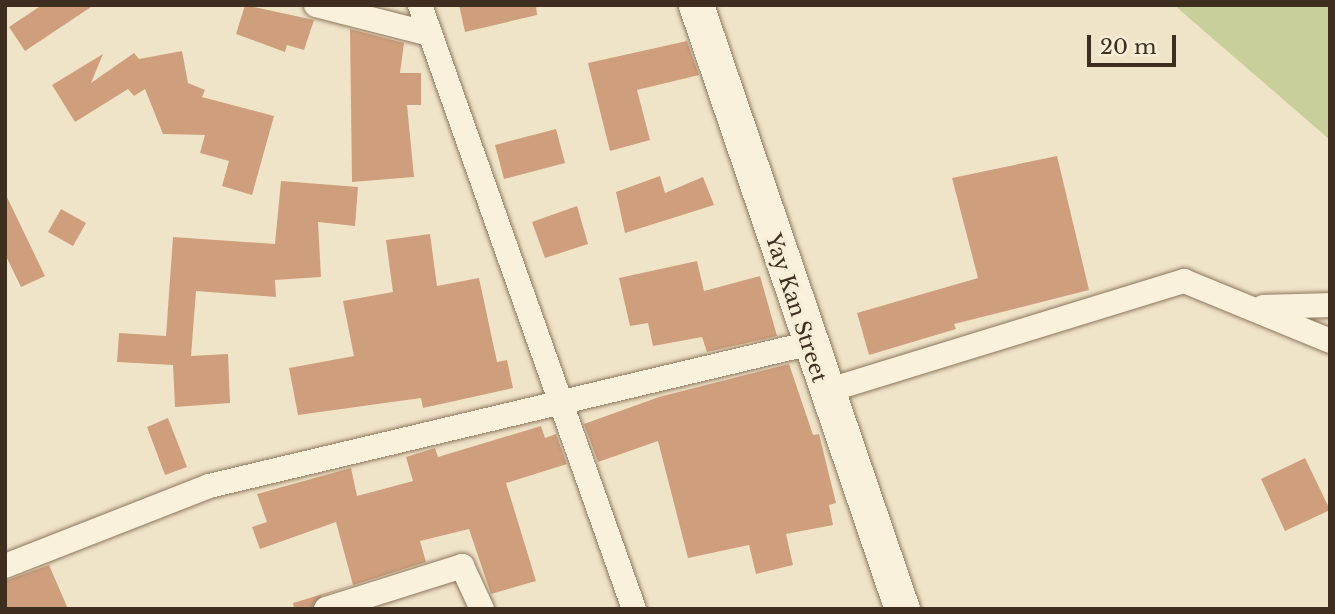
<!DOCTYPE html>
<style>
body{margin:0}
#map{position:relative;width:1335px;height:614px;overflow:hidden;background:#f0e4c8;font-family:"Libre Baskerville",serif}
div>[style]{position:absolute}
.green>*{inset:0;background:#c9cf9b}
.building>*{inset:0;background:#cf9f7d}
.roads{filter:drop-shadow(0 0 2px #8d765c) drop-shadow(0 0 2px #8d765c)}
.street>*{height:24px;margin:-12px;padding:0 12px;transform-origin:12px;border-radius:12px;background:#faf1dc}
.secondary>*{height:35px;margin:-17.5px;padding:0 17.5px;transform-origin:17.5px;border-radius:17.5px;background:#faf1dc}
span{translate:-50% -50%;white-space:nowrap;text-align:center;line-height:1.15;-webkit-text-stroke:6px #f7eed8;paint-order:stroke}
.street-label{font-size:21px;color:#3d2e20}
.frame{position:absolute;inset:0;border:7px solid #3d2e20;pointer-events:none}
.scale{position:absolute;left:1087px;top:35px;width:89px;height:32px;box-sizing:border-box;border:4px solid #3d2e20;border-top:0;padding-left:9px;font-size:21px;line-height:24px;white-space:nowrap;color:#3d2e20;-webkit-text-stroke:5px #f7eed8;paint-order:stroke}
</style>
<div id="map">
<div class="green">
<i style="clip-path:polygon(1174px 5px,1330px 5px,1330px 140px)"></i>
</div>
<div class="building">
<i style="clip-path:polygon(42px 5px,94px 5px,25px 51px,9px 27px)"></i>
<i style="clip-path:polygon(245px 5px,314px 20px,304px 50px,287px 45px,285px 52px,236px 34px)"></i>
<i style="clip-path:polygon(459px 5px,536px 5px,537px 15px,465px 32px)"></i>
<i style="clip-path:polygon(350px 29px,404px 43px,400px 73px,421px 73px,421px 105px,407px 105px,414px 177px,352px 182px)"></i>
<i style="clip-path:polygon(687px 41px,699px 75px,637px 90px,650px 140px,610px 151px,588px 63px)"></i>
<i style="clip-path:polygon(182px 51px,188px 83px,205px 90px,202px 97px,274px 116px,252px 195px,222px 186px,229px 161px,200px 153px,205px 135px,163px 134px,145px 89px,134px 96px,128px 89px,75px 122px,52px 85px,103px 54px,91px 83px,134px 53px,139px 59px)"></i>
<i style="clip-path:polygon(556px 129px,565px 163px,504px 179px,495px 145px)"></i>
<i style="clip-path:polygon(1057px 156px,1089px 290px,954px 324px,956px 329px,869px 355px,857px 313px,978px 278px,952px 178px)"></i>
<i style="clip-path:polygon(660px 176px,665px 193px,703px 177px,714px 205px,625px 233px,616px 192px)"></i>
<i style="clip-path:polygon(281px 181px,358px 187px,355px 226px,318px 222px,321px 277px,275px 280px,276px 297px,196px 291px,191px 356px,228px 354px,230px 403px,175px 407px,173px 365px,117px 362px,119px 333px,166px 336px,173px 237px,275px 244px)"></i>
<i style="clip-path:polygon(5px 193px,45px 276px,21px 287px,5px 254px)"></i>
<i style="clip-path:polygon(577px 206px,588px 244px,545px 258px,532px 222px)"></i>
<i style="clip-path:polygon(61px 209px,86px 223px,73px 246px,48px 232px)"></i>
<i style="clip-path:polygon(430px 234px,437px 286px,479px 278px,497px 362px,507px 360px,513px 388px,423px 408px,421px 398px,298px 415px,289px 368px,354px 356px,343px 301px,393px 292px,386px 240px)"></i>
<i style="clip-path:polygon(697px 261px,704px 291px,760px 276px,777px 336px,707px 352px,702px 337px,653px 346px,648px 323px,630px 326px,619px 278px)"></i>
<i style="clip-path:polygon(789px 364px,813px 435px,819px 434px,836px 503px,829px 505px,833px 525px,786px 534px,793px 565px,756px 574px,749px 545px,688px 558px,658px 441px,598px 462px,584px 424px,659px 397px)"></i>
<i style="clip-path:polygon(168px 418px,187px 467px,165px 475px,147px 427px)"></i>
<i style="clip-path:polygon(541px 426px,545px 438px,556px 434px,567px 464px,506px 483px,536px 581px,491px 594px,469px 529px,420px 541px,426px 562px,322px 595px,312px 609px,294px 609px,293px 603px,353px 585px,336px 522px,260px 549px,252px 527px,267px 522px,257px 494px,351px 468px,357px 496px,413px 481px,406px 457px,435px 448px,438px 457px)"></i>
<i style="clip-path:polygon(1305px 458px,1330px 510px,1285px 531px,1261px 479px)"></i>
<i style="clip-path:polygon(49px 565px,68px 609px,5px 609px,5px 581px)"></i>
</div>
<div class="roads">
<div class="street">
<i style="left:316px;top:5px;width:118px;rotate:14.3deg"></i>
<i style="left:420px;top:5px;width:641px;rotate:70.49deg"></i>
<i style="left:1263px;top:307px;width:67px;rotate:-1.7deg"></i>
<i style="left:823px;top:392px;width:378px;rotate:-17.1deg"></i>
<i style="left:1184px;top:281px;width:158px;rotate:22.3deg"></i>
<i style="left:5px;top:566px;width:219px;rotate:-21.4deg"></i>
<i style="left:209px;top:486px;width:615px;rotate:-13.36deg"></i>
<i style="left:326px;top:609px;width:143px;rotate:-17.5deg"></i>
<i style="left:462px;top:566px;width:47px;rotate:65.1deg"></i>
</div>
<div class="secondary">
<i style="left:696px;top:5px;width:638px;rotate:71.17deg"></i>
</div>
</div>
<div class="street-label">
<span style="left:796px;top:308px;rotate:72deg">Yay Kan Street</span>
</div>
<div class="frame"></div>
<div class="scale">20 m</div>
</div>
